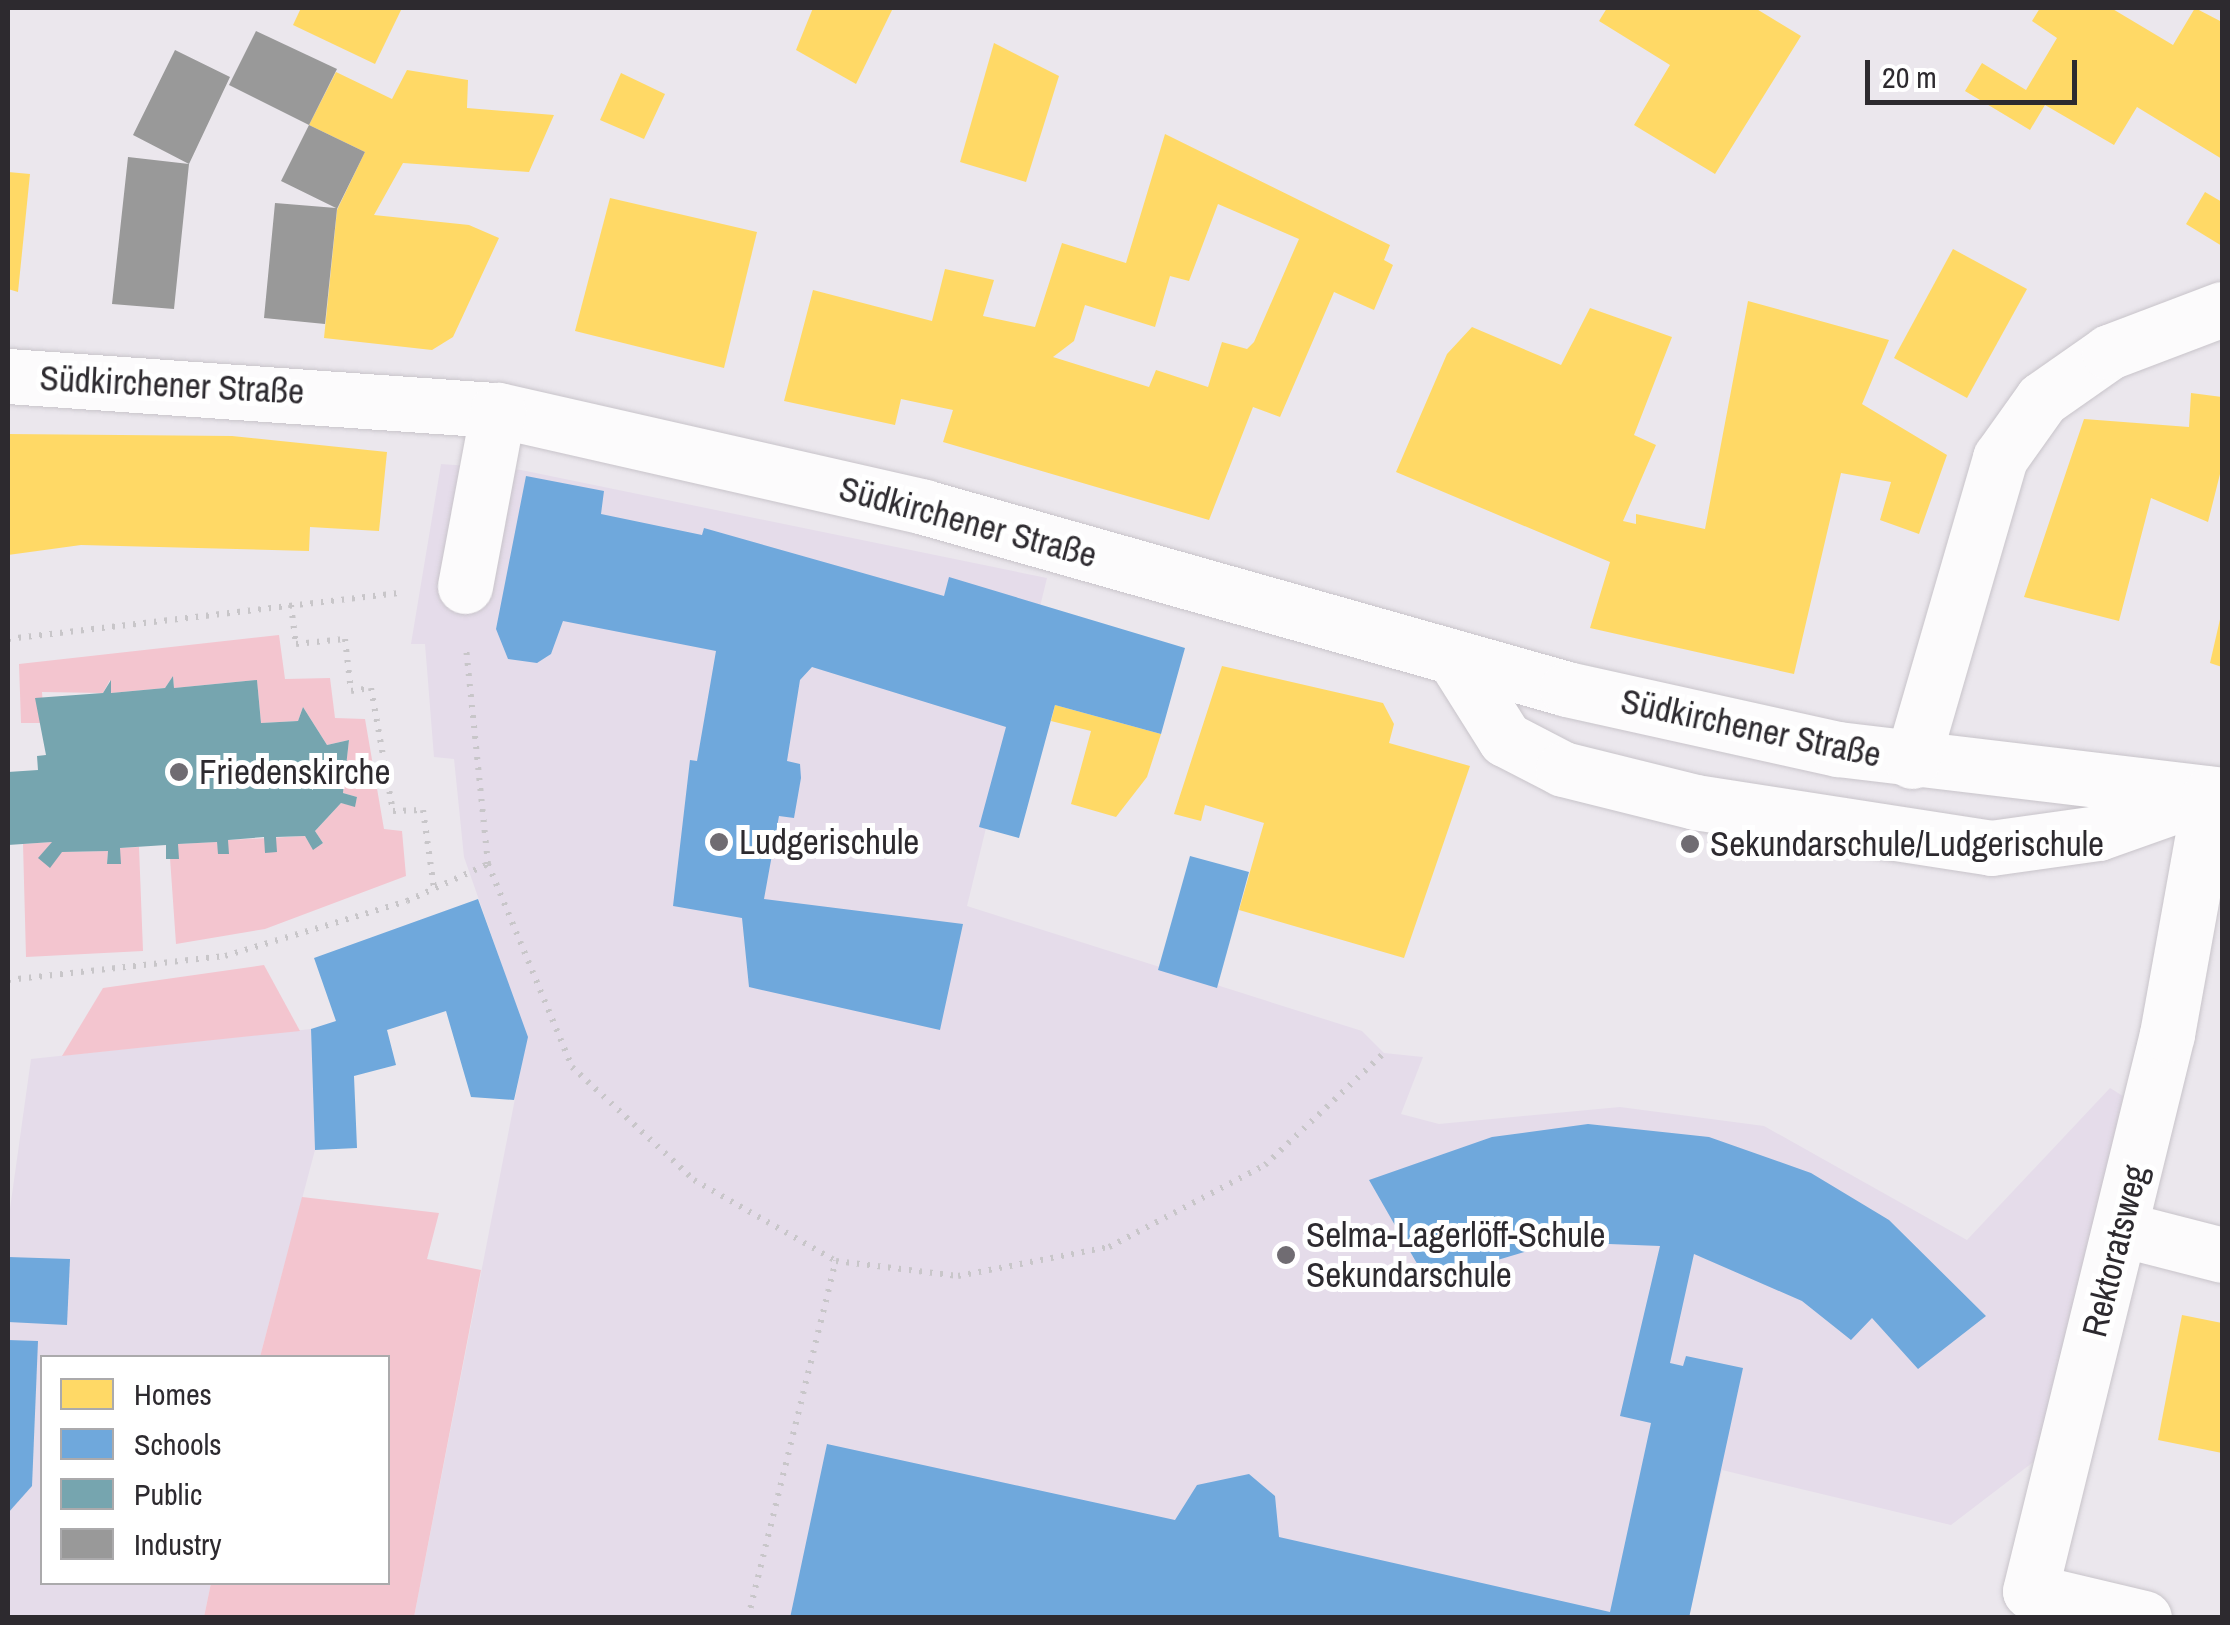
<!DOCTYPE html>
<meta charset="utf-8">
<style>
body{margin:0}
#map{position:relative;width:2230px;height:1625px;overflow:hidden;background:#ebe7ed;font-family:"Archivo Narrow",sans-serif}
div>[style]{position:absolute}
.built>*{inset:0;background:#e5dcea}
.green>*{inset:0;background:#f3c5cf}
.homes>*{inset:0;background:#ffd966}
.schools>*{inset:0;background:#6fa8dc}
.public>*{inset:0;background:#76a5af}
.industry>*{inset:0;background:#999}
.path>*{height:6px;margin-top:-3px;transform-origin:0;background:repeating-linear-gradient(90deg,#c8c6c9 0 2.5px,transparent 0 10.5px)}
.roads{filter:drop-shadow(0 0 2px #c8c4ca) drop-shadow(0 0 2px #c8c4ca)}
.minor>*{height:55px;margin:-27.5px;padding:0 27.5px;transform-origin:27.5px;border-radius:27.5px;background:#fcfbfc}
.dots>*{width:28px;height:28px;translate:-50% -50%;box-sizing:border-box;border:5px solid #fff;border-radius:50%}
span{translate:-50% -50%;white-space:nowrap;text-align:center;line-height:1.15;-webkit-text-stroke:10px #fff;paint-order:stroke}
.street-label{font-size:35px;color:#2d2a2f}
.poi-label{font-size:35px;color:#2d2a2f}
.left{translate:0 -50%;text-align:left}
.frame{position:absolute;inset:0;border:10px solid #2d2a2f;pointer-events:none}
.legend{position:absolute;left:40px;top:1355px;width:350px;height:230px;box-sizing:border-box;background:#fff;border:2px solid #abaaac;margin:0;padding:12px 18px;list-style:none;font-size:30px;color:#2d2a2f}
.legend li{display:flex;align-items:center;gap:20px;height:50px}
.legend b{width:50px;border:2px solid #abaaac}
.scale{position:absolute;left:1865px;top:60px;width:212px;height:45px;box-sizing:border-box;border:5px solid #2d2a2f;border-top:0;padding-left:12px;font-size:30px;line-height:35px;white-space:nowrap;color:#2d2a2f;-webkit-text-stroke:8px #fff;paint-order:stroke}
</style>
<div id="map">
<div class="built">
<i style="clip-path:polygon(441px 464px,521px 470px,1047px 578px,967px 906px,1362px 1031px,1384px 1053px,1423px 1057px,1401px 1114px,1439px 1124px,1620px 1107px,1764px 1126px,1967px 1240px,2110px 1088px,2123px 1096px,2045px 1453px,1951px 1525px,1722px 1470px,1689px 1617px,414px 1617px,527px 1037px,464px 857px,454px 759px,434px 757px,425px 644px,411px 644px)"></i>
<i style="clip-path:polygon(311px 1029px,315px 1150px,260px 1357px,42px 1358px,42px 1582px,211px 1583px,204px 1617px,8px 1618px,8px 1223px,31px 1059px)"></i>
</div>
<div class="green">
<i style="clip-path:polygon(279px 635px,285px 679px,330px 678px,335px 718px,365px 719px,384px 829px,402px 831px,406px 876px,265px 929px,176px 944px,170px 858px,178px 844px,217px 842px,219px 854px,228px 853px,228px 840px,305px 836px,313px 849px,323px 843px,315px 831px,341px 803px,355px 806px,357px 797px,343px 793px,349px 740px,327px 745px,303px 707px,298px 721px,261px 723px,257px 680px,174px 688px,173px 676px,165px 688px,111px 693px,110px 680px,103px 693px,42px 692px,44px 723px,21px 723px,19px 664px)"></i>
<i style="clip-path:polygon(52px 842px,62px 852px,108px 851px,107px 864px,120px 848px,139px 847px,143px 951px,26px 957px,23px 844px)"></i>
<i style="clip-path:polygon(264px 965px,300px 1031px,62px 1056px,103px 988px)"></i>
<i style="clip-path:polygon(302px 1197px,439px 1213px,427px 1259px,481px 1270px,414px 1617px,204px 1617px,211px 1583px,388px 1582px,388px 1358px,260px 1357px)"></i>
</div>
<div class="homes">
<i style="clip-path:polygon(301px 8px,402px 8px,375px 64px,293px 25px)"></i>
<i style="clip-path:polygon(813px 8px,893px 8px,856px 84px,796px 50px)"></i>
<i style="clip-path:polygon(1607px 8px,1755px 8px,1801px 36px,1715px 174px,1634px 125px,1670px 65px,1599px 21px)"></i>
<i style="clip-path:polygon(2040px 8px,2111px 8px,2173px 45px,2195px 8px,2222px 22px,2222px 159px,2137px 107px,2114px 145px,2045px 105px,2030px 130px,1965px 91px,1982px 63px,2026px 90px,2057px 38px,2032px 21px)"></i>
<i style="clip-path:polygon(994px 43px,1059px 76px,1026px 182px,960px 162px)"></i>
<i style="clip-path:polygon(407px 70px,468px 80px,467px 108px,554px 115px,529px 172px,403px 163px,374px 215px,469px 225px,499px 238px,453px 337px,432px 350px,324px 338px,337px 210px,365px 152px,309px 125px,336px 72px,392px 99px)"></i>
<i style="clip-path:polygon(621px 73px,665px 94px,644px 139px,600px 120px)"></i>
<i style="clip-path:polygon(evenodd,1165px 134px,1390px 245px,1384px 260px,1393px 265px,1374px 310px,1334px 292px,1280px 417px,1253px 407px,1209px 520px,943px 442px,953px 410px,901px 399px,895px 425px,784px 401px,813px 290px,932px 321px,945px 269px,994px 280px,983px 316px,1035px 327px,1062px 243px,1126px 263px,1165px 134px,1218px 204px,1299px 239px,1254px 342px,1247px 349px,1222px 342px,1208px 387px,1156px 370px,1149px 387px,1053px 357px,1074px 341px,1085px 305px,1155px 327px,1170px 276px,1189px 281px,1218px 204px)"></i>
<i style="clip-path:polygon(8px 172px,30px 174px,18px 292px,8px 289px)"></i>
<i style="clip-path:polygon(2205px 192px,2222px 202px,2222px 246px,2186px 224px)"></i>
<i style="clip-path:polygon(610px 198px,757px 232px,724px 368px,575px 331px)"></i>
<i style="clip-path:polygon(1953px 249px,2027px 289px,1967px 398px,1894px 358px)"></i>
<i style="clip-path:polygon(1748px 301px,1889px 340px,1862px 404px,1947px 455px,1919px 534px,1880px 520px,1891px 482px,1841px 473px,1794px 674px,1590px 628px,1610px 562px,1396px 472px,1447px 354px,1472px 327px,1561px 365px,1590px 308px,1672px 337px,1634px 435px,1656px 445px,1623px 521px,1636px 524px,1636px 514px,1705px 529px)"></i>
<i style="clip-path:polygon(2191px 393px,2222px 397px,2222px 466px,2208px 522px,2151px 498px,2119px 621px,2024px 597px,2084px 419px,2189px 427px)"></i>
<i style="clip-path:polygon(8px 434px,232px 436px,387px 452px,379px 531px,310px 527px,309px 551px,81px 545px,8px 555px)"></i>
<i style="clip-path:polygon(2221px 615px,2222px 616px,2222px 667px,2210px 663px)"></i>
<i style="clip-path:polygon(1222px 666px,1383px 703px,1394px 724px,1389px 743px,1470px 766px,1404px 958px,1239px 910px,1264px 823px,1205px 805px,1201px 821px,1174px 814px)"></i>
<i style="clip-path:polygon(1055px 705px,1161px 734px,1147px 777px,1116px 817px,1071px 804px,1091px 731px,1051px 721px)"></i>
<i style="clip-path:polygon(2182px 1315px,2222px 1323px,2222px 1453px,2158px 1440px)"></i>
</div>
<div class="schools">
<i style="clip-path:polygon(526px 476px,604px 491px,601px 514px,702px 535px,704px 528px,944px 596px,949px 577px,1185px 648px,1161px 734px,1055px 705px,1019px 838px,979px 827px,1006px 727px,812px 667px,800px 680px,787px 761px,800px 764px,801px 778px,794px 818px,779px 816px,764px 899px,963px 924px,940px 1030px,749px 987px,742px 918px,673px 906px,690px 760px,697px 761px,716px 651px,563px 621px,551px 654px,537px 663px,508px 659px,496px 629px)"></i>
<i style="clip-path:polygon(1190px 856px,1249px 872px,1217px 988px,1158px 970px)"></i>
<i style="clip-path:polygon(478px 899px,528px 1037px,514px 1100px,471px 1097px,446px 1011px,387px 1030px,396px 1065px,354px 1076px,357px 1148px,315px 1150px,311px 1029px,336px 1021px,314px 958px)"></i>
<i style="clip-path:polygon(1588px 1124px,1709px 1137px,1811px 1173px,1889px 1220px,1986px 1316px,1918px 1369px,1872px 1318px,1851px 1340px,1802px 1301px,1694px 1254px,1670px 1363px,1683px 1366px,1686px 1356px,1743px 1368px,1689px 1618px,790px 1618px,827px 1444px,1175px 1520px,1197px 1485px,1249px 1474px,1275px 1496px,1279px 1537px,1610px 1612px,1651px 1423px,1620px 1416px,1660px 1246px,1558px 1242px,1427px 1281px,1369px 1180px,1492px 1137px)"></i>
<i style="clip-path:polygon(8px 1257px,70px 1259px,67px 1325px,8px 1322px)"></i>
<i style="clip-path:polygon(8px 1340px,38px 1341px,32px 1486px,8px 1513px)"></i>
</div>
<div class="public">
<i style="clip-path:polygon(173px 676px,174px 688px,257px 680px,261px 723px,298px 721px,303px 707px,327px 745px,349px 740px,343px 793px,357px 797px,355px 807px,341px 803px,315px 831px,323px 843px,313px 850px,305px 836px,276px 837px,277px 852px,265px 853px,264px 837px,228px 840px,229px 854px,218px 854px,217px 842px,178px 844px,179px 859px,166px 859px,166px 845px,120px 848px,121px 864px,107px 864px,108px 851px,62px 852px,50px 868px,38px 858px,52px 842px,8px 845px,8px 772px,38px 770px,37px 756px,46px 755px,35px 698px,103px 693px,111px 680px,111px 693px,165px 688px)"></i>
</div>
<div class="industry">
<i style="clip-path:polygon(256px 31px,337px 69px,309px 125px,229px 85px)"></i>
<i style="clip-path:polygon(175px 50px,230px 77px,189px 164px,174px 309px,112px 304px,128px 157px,189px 164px,133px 135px)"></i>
<i style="clip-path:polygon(309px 125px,365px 152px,337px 209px,325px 324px,264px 318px,275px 203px,336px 208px,281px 181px)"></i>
</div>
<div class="path">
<i style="left:291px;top:605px;width:39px;rotate:83deg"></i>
<i style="left:296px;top:644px;width:49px;rotate:-5.8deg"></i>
<i style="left:345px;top:639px;width:52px;rotate:83.4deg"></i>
<i style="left:351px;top:691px;width:20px;rotate:-9deg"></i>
<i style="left:371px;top:688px;width:125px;rotate:79.9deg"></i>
<i style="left:393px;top:811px;width:30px;rotate:-2deg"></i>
<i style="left:423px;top:810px;width:79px;rotate:82deg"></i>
<i style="left:8px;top:639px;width:396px;rotate:-6.7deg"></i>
<i style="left:488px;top:864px;width:220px;rotate:67.5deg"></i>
<i style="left:572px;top:1067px;width:166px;rotate:42.8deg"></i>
<i style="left:694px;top:1180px;width:163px;rotate:29.7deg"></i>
<i style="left:8px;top:980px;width:218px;rotate:-6.3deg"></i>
<i style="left:225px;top:956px;width:190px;rotate:-16.8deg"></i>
<i style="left:407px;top:901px;width:89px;rotate:-24.6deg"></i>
<i style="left:488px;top:864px;width:216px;rotate:-95.8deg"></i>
<i style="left:748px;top:1618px;width:368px;rotate:-76.2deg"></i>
<i style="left:836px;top:1261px;width:123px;rotate:7deg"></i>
<i style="left:958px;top:1276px;width:154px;rotate:-10.9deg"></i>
<i style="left:1109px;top:1247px;width:176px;rotate:-27.7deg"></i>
<i style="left:1265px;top:1165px;width:163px;rotate:-43.3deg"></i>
</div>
<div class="roads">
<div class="minor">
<i style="left:8px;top:376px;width:491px;rotate:4deg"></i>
<i style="left:498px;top:410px;width:437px;rotate:12.8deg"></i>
<i style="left:924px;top:507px;width:668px;rotate:15.8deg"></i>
<i style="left:1567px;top:689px;width:278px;rotate:12.5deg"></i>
<i style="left:1838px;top:749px;width:387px;rotate:6.8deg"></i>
<i style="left:465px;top:586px;width:179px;rotate:-79.4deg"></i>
<i style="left:1454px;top:658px;width:96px;rotate:57.8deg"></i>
<i style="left:1505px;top:739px;width:65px;rotate:27.3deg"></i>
<i style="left:1563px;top:769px;width:136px;rotate:14deg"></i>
<i style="left:1695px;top:802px;width:300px;rotate:8.8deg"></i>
<i style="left:1991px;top:848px;width:108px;rotate:-8deg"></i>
<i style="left:2098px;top:833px;width:105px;rotate:-19.5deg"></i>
<i style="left:1912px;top:761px;width:316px;rotate:-73.8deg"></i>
<i style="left:2000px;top:458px;width:72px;rotate:-54.6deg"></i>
<i style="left:2042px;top:399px;width:82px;rotate:-35deg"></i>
<i style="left:2109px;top:352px;width:121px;rotate:-20.8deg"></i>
<i style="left:2121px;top:1229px;width:104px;rotate:14.4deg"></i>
<i style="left:2144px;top:1618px;width:117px;rotate:-166.7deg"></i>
<i style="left:2030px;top:1591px;width:574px;rotate:-76.18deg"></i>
<i style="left:2167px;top:1034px;width:244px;rotate:-79.8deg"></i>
</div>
</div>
<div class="dots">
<i style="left:179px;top:772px;background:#706c72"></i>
<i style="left:719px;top:842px;background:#706c72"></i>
<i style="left:1690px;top:844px;background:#706c72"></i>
<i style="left:1286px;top:1255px;background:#706c72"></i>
</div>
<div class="street-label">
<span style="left:172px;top:385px;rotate:3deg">Südkirchener Straße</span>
<span style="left:968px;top:522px;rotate:15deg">Südkirchener Straße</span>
<span style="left:1751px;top:728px;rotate:12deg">Südkirchener Straße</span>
<span style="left:2115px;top:1251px;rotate:-76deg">Rektoratsweg</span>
</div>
<div class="poi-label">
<span class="left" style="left:199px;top:772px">Friedenskirche</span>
<span class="left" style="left:739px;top:842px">Ludgerischule</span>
<span class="left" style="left:1710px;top:844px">Sekundarschule/Ludgerischule</span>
<span class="left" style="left:1306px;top:1255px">Selma-Lagerlöff-Schule<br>Sekundarschule</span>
</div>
<div class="frame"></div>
<ul class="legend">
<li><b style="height:28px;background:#ffd966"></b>Homes</li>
<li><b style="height:28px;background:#6fa8dc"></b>Schools</li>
<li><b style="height:28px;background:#76a5af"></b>Public</li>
<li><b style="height:28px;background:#999"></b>Industry</li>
</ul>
<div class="scale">20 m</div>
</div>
